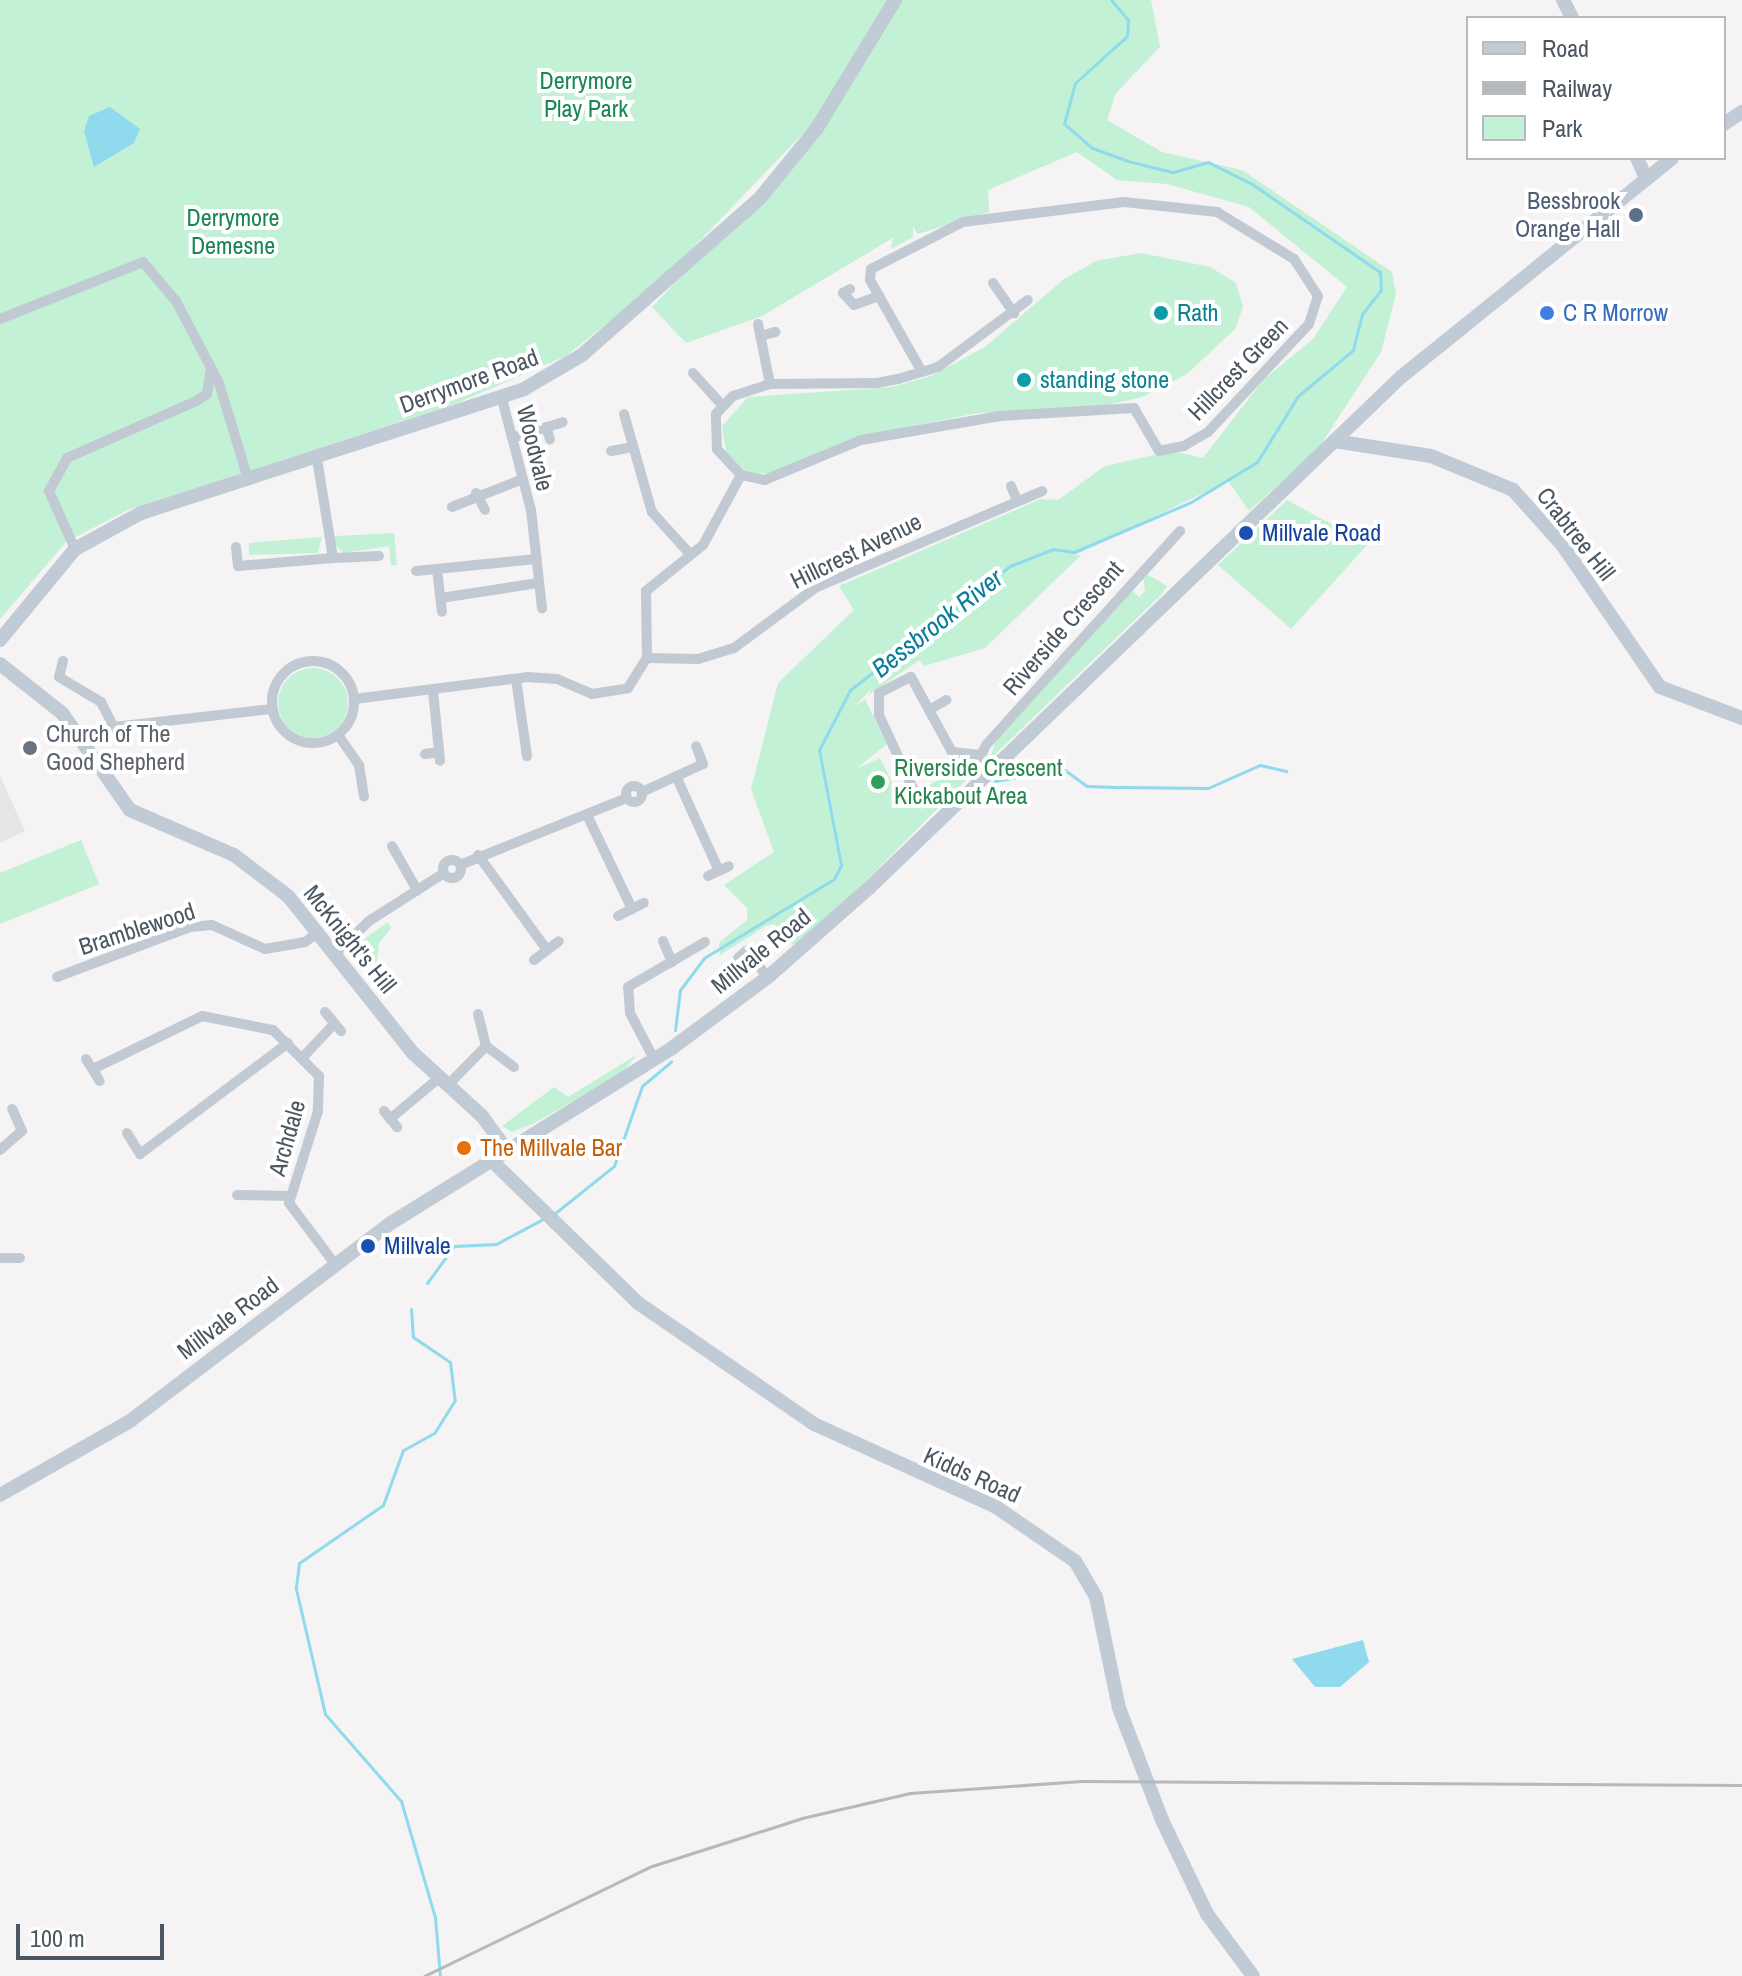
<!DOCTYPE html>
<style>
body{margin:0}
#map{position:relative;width:1742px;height:1976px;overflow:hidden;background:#f5f3f3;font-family:"Archivo Narrow",sans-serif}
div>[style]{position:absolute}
.education>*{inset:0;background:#e6e4e5}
.green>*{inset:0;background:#c3f1d5}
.round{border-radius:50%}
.water>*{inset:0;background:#90daee}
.stream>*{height:3px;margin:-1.5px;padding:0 1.5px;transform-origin:1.5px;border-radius:1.5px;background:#90daee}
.street>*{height:10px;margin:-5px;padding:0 5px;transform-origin:5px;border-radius:5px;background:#c1cad2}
.street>.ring{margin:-5px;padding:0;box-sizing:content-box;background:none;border:10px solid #c1cad2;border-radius:50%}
.secondary>*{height:14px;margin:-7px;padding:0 7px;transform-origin:7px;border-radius:7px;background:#c1cbd6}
.rail>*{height:3px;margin:-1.5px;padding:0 1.5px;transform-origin:1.5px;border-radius:1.5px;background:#b5b8bd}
.dots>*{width:22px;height:22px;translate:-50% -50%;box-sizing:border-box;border:4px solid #fff;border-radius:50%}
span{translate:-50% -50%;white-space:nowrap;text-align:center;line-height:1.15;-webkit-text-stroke:8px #fff;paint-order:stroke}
.park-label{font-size:24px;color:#17864f}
.service-label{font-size:24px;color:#4e5e75}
.right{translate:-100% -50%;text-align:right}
.culture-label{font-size:24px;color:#0d838f}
.left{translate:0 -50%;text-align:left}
.shop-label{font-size:24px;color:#366cbe}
.street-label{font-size:24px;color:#4a5661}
.transit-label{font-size:24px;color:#164399}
.worship-label{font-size:24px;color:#5b616d}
.leisure-label{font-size:24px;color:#27864d}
.food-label{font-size:24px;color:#c56008}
.water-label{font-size:26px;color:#0c7c9b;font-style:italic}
.legend{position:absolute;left:1466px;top:16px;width:260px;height:144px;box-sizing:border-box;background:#fff;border:2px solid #b7bbc0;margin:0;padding:10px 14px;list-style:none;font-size:24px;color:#4a5661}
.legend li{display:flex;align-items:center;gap:16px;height:40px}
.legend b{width:40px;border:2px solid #b7bbc0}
.scale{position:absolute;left:16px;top:1924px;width:148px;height:36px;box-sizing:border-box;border:4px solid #4a5661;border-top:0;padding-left:10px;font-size:24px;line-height:28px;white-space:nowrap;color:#4a5661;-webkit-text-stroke:6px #fff;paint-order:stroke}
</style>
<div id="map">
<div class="education">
<i style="clip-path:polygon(0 776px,25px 831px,0 843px)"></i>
</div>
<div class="green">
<i style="clip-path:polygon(0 0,1151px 0,1160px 47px,1116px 93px,1107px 120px,1162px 152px,1242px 170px,1392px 272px,1396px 294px,1381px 352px,1318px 449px,1249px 511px,1228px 481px,1075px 555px,1081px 555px,985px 648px,924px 666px,920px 660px,867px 696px,873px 687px,853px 708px,865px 699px,887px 744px,856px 769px,880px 758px,898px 794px,908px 793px,914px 802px,921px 790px,961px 767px,977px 769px,821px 926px,793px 945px,774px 924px,766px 926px,720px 955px,719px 943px,747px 920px,747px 908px,724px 885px,774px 852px,751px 789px,778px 683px,854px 610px,839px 586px,1041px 499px,1058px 500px,1105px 466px,1171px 451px,1203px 458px,1263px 380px,1313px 339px,1347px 287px,1249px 207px,1167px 184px,1117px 180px,1077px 152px,988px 190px,989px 212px,918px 234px,913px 227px,913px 237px,891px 249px,893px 238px,762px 316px,686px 343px,652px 307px,773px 180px,816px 120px,663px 279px,566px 356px,455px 404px,130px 509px,66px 542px,0 619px)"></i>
<i style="clip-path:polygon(1141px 253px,1210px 267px,1236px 283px,1243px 307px,1235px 329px,1187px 374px,1142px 397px,1090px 409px,978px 413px,857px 437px,770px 474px,749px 473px,727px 458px,722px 426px,748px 397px,892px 387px,931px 376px,985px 347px,1064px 279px,1096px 261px)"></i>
<i style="clip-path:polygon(1287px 500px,1368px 544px,1291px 629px,1218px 565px)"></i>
<i style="clip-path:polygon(394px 533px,397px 565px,391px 565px,389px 546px,344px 553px,335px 545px,335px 536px)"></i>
<i style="clip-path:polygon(322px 537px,318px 553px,249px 555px,249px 543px)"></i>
<i style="clip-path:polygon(1142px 571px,1167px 586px,1162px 594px,990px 759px,996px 740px,1130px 588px,1139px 597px,1145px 591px)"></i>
<i class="round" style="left:278px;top:668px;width:70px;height:70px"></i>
<i style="clip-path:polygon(81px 840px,99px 884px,0 924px,0 873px)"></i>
<i style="clip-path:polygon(388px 922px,391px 928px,379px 943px,375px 976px,350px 949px)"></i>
<i style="clip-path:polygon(638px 1054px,621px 1074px,535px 1123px,512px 1132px,502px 1126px,554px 1087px,568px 1097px)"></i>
</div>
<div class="water">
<i style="clip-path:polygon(110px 107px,140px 129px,134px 143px,94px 167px,84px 131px,89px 116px)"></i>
<i style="clip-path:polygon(1363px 1640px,1369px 1662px,1340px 1687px,1315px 1687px,1292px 1659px)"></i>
</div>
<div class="stream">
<i style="left:1062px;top:768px;width:31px;rotate:36deg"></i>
<i style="left:1087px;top:786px;width:33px;rotate:2deg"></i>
<i style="left:1120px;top:787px;width:88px;rotate:0.7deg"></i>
<i style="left:1208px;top:788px;width:57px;rotate:-23.9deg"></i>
<i style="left:1260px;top:765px;width:27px;rotate:13deg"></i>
<i style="left:995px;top:781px;width:56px;rotate:-10.3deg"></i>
<i style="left:675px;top:1030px;width:40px;rotate:-82.9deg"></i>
<i style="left:680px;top:990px;width:40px;rotate:-53deg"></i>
<i style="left:704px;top:958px;width:152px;rotate:-31.3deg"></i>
<i style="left:834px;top:879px;width:16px;rotate:-63deg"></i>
<i style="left:841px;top:865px;width:117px;rotate:-100.8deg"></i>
<i style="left:819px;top:750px;width:68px;rotate:-62.7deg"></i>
<i style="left:850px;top:690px;width:202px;rotate:-37.8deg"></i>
<i style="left:1010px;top:566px;width:46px;rotate:-21.6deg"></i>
<i style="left:1053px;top:549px;width:21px;rotate:8deg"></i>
<i style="left:1074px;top:552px;width:127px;rotate:-23.1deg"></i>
<i style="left:1191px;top:502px;width:77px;rotate:-31.2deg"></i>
<i style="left:1257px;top:462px;width:78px;rotate:-58.2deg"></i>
<i style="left:1298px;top:396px;width:72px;rotate:-39.9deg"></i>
<i style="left:1353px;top:350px;width:37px;rotate:-76deg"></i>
<i style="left:1362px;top:314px;width:31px;rotate:-52deg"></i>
<i style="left:1381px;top:290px;width:18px;rotate:-93deg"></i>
<i style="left:1380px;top:272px;width:155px;rotate:-145.5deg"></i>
<i style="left:1252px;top:184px;width:49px;rotate:-153.4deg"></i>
<i style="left:1208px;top:162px;width:37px;rotate:164deg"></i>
<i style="left:1172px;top:172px;width:45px;rotate:-166deg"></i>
<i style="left:1128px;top:161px;width:38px;rotate:-160deg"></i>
<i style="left:1092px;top:148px;width:37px;rotate:-139deg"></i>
<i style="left:1064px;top:124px;width:42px;rotate:-75deg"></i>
<i style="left:1075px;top:83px;width:70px;rotate:-42.1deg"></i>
<i style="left:1127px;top:36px;width:16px;rotate:-86deg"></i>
<i style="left:1128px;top:20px;width:26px;rotate:-130deg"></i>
<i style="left:554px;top:1214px;width:77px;rotate:-38.7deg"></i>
<i style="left:614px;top:1166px;width:85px;rotate:-70.7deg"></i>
<i style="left:642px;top:1086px;width:38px;rotate:-40deg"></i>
<i style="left:427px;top:1283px;width:46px;rotate:-53.9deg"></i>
<i style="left:454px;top:1246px;width:42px;rotate:-2.7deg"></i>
<i style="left:496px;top:1244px;width:53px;rotate:-28deg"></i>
<i style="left:411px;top:1309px;width:28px;rotate:86deg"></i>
<i style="left:413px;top:1337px;width:45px;rotate:34deg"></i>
<i style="left:450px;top:1362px;width:38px;rotate:83deg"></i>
<i style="left:455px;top:1400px;width:39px;rotate:122deg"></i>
<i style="left:434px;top:1433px;width:35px;rotate:151deg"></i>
<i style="left:403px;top:1450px;width:59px;rotate:110deg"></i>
<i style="left:383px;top:1505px;width:102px;rotate:145.4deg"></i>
<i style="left:299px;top:1563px;width:26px;rotate:97deg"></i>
<i style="left:296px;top:1589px;width:128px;rotate:76.9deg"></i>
<i style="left:325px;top:1714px;width:116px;rotate:48.9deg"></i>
<i style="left:401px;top:1801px;width:121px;rotate:73.7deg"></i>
<i style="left:435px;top:1917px;width:59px;rotate:85.2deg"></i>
</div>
<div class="street">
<i style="left:993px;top:283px;width:37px;rotate:55deg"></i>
<i style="left:850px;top:289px;width:8px;rotate:150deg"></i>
<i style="left:843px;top:293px;width:16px;rotate:47deg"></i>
<i style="left:854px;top:305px;width:27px;rotate:-20deg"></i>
<i style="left:0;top:319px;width:154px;rotate:-21.7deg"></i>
<i style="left:143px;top:262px;width:51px;rotate:49.8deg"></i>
<i style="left:176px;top:301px;width:93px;rotate:62.3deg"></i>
<i style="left:219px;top:383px;width:100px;rotate:73.2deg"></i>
<i style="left:758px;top:324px;width:61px;rotate:78.7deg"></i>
<i style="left:761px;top:336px;width:15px;rotate:-16deg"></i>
<i style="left:922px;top:372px;width:106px;rotate:-119.5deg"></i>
<i style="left:870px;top:280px;width:11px;rotate:-85deg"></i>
<i style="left:871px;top:269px;width:103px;rotate:-27.1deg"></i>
<i style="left:963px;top:222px;width:162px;rotate:-7.1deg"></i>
<i style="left:1124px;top:202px;width:94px;rotate:6.1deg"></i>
<i style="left:1217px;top:212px;width:90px;rotate:31.4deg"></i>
<i style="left:1294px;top:259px;width:44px;rotate:57deg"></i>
<i style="left:1318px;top:296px;width:29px;rotate:108deg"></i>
<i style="left:1309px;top:324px;width:148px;rotate:133.1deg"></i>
<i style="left:1208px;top:432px;width:28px;rotate:150deg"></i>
<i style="left:1184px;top:446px;width:25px;rotate:169deg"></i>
<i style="left:1159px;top:451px;width:50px;rotate:-120.2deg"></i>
<i style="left:1134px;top:408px;width:134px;rotate:176.6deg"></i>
<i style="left:1000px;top:416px;width:141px;rotate:170.2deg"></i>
<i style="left:861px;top:440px;width:104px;rotate:157.4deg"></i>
<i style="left:765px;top:480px;width:25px;rotate:-168deg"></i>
<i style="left:741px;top:475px;width:35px;rotate:-133deg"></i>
<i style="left:717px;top:449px;width:35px;rotate:-92deg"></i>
<i style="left:716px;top:414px;width:25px;rotate:-47deg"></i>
<i style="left:733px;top:396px;width:39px;rotate:-18deg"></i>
<i style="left:770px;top:384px;width:107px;rotate:-0.5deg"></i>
<i style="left:877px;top:383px;width:21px;rotate:-11deg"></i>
<i style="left:898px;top:379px;width:42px;rotate:-16.7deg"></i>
<i style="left:938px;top:367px;width:112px;rotate:-36.7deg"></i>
<i style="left:693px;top:373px;width:43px;rotate:47.8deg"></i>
<i style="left:501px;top:395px;width:119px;rotate:75.4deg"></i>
<i style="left:531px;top:510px;width:99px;rotate:83.6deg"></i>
<i style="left:624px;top:414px;width:102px;rotate:74.1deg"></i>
<i style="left:652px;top:512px;width:57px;rotate:47.9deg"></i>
<i style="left:546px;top:427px;width:13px;rotate:72deg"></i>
<i style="left:512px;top:438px;width:53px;rotate:-17.4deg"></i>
<i style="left:611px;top:451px;width:17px;rotate:-10deg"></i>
<i style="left:317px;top:459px;width:100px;rotate:80.8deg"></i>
<i style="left:333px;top:558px;width:46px;rotate:-2.5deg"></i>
<i style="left:1011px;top:486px;width:15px;rotate:67deg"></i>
<i style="left:476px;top:493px;width:19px;rotate:62deg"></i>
<i style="left:452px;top:507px;width:76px;rotate:-21.5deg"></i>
<i style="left:236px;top:547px;width:19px;rotate:84deg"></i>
<i style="left:238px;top:566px;width:95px;rotate:-4.8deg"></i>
<i style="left:75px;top:549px;width:64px;rotate:-114.1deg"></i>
<i style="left:49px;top:491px;width:38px;rotate:-61deg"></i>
<i style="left:67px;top:458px;width:141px;rotate:-23.8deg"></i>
<i style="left:196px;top:401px;width:13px;rotate:-32deg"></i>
<i style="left:207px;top:394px;width:26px;rotate:-81deg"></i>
<i style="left:437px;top:569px;width:43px;rotate:83.4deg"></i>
<i style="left:416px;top:571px;width:121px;rotate:-5.7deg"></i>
<i style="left:441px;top:598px;width:98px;rotate:-8.8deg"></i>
<i style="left:647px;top:658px;width:51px;rotate:1.1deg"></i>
<i style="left:698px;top:659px;width:38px;rotate:-17deg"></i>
<i style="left:734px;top:648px;width:101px;rotate:-36.5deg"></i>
<i style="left:815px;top:588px;width:247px;rotate:-23.1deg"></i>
<i style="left:63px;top:661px;width:16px;rotate:104deg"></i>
<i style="left:59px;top:677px;width:49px;rotate:30.8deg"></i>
<i style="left:101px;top:702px;width:28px;rotate:63deg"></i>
<i class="ring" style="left:272px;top:661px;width:72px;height:72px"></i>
<i style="left:516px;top:679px;width:78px;rotate:81.9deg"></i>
<i style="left:433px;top:691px;width:70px;rotate:84.3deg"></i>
<i style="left:354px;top:699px;width:174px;rotate:-7.2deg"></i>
<i style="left:527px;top:677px;width:30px;rotate:4deg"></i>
<i style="left:557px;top:679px;width:38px;rotate:23deg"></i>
<i style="left:592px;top:694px;width:36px;rotate:-9deg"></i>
<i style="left:628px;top:688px;width:36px;rotate:-58deg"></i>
<i style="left:647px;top:658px;width:67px;rotate:-90.9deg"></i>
<i style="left:646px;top:591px;width:73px;rotate:-38.9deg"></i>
<i style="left:703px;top:545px;width:80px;rotate:-61.5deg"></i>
<i style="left:929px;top:710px;width:20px;rotate:-30deg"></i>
<i style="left:338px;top:735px;width:37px;rotate:55deg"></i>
<i style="left:359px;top:765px;width:32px;rotate:81deg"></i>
<i style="left:82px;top:742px;width:35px;rotate:-25deg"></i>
<i style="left:114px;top:727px;width:160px;rotate:-6.5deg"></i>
<i style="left:425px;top:754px;width:14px;rotate:-8deg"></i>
<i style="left:992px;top:770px;width:19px;rotate:-126deg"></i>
<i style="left:981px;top:755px;width:11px;rotate:-63deg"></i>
<i style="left:986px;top:745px;width:289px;rotate:-47.8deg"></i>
<i style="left:676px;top:776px;width:104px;rotate:65.6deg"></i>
<i class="ring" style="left:626px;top:786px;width:6px;height:6px"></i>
<i style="left:642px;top:792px;width:67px;rotate:-24.7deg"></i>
<i style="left:703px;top:764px;width:19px;rotate:-111deg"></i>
<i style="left:917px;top:797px;width:90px;rotate:-114.9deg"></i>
<i style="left:879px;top:715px;width:22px;rotate:-90deg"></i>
<i style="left:879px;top:693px;width:36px;rotate:-27deg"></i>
<i style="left:911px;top:677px;width:85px;rotate:61.3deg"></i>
<i style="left:952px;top:752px;width:29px;rotate:6deg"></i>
<i style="left:588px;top:817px;width:102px;rotate:64.4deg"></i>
<i style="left:392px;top:846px;width:51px;rotate:60.4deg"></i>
<i style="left:478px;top:855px;width:117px;rotate:54deg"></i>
<i class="ring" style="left:443px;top:860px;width:8px;height:8px"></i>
<i style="left:460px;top:865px;width:180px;rotate:-21.9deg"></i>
<i style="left:708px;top:876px;width:23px;rotate:-25deg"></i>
<i style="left:618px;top:916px;width:29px;rotate:-27deg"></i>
<i style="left:663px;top:941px;width:23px;rotate:67deg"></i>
<i style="left:336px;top:953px;width:46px;rotate:-44.1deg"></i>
<i style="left:369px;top:921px;width:89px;rotate:-32.6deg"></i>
<i style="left:738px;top:958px;width:11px;rotate:-41deg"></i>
<i style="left:746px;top:951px;width:34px;rotate:50deg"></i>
<i style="left:534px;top:960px;width:31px;rotate:-37deg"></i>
<i style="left:57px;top:977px;width:142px;rotate:-20.6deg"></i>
<i style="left:190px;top:927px;width:22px;rotate:-5deg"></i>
<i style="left:212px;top:925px;width:58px;rotate:24.4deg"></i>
<i style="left:265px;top:949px;width:41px;rotate:-9.9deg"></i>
<i style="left:305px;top:942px;width:17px;rotate:-36deg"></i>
<i style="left:325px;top:1012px;width:25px;rotate:50deg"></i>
<i style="left:478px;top:1014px;width:33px;rotate:76deg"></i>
<i style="left:486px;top:1046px;width:35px;rotate:37deg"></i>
<i style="left:304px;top:1056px;width:44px;rotate:-46.8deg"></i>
<i style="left:86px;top:1059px;width:26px;rotate:58deg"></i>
<i style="left:654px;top:1059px;width:52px;rotate:-117.6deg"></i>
<i style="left:630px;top:1013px;width:26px;rotate:-94deg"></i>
<i style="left:628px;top:987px;width:89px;rotate:-30.3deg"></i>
<i style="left:93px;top:1069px;width:121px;rotate:-25.9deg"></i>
<i style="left:202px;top:1016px;width:72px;rotate:11.2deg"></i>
<i style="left:273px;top:1030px;width:65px;rotate:45deg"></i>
<i style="left:319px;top:1076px;width:35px;rotate:92deg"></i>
<i style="left:318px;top:1111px;width:96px;rotate:107.5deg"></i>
<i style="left:289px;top:1203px;width:76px;rotate:53deg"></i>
<i style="left:447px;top:1086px;width:56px;rotate:-45.7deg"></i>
<i style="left:384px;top:1111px;width:21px;rotate:51deg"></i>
<i style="left:390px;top:1119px;width:64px;rotate:-39.9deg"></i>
<i style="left:127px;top:1133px;width:25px;rotate:58deg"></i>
<i style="left:140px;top:1154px;width:185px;rotate:-36.9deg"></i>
<i style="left:0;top:1150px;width:29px;rotate:-41deg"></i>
<i style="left:22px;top:1131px;width:24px;rotate:-114deg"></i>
<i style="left:237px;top:1195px;width:54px;rotate:1.1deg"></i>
<i style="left:0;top:1258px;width:20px"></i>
</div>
<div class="secondary">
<i style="left:1563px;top:0;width:20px;rotate:63deg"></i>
<i style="left:1724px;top:124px;width:22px;rotate:-34deg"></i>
<i style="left:1637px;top:158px;width:20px;rotate:66deg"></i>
<i style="left:1334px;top:441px;width:98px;rotate:8.8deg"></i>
<i style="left:1431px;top:456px;width:89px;rotate:22.5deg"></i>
<i style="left:1513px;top:490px;width:75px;rotate:48.2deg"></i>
<i style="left:1563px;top:546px;width:171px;rotate:55.5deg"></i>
<i style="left:1660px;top:687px;width:88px;rotate:20.7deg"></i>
<i style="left:0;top:640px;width:118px;rotate:-50.5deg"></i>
<i style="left:75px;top:549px;width:75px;rotate:-28.6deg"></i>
<i style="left:141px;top:513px;width:403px;rotate:-17.9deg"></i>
<i style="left:524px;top:389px;width:67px;rotate:-30.4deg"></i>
<i style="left:582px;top:355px;width:237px;rotate:-41.4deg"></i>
<i style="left:760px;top:198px;width:90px;rotate:-50.8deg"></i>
<i style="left:817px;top:128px;width:150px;rotate:-58.6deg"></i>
<i style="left:0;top:664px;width:79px;rotate:38.3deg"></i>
<i style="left:62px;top:713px;width:118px;rotate:55deg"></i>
<i style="left:130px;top:810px;width:113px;rotate:23.4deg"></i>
<i style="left:234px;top:855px;width:68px;rotate:37.2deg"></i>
<i style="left:288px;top:896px;width:201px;rotate:51.5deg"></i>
<i style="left:413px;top:1053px;width:93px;rotate:42.4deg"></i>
<i style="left:482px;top:1116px;width:39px;rotate:54deg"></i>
<i style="left:489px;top:1158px;width:208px;rotate:44.2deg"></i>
<i style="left:638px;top:1303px;width:214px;rotate:34.5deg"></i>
<i style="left:814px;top:1424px;width:200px;rotate:24.5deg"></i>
<i style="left:996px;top:1507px;width:96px;rotate:34.4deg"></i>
<i style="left:1075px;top:1561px;width:42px;rotate:59.7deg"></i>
<i style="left:1096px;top:1597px;width:113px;rotate:78.3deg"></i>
<i style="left:1119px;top:1708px;width:120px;rotate:69deg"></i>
<i style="left:1162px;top:1820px;width:104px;rotate:64.4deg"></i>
<i style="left:1207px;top:1914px;width:77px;rotate:53.4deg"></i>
<i style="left:0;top:1495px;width:150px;rotate:-29.6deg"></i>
<i style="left:130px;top:1421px;width:328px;rotate:-37.2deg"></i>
<i style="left:391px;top:1223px;width:331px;rotate:-31.9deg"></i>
<i style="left:672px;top:1048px;width:119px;rotate:-36.5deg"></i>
<i style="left:768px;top:977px;width:135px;rotate:-41.4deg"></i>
<i style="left:869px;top:888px;width:738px;rotate:-43.85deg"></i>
<i style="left:1401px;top:377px;width:348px;rotate:-38.9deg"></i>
</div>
<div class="rail">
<i style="left:424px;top:1976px;width:253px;rotate:-25.8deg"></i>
<i style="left:652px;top:1866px;width:157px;rotate:-17.7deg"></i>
<i style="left:802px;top:1818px;width:111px;rotate:-13deg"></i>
<i style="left:910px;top:1793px;width:172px;rotate:-4deg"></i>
<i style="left:1082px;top:1781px;width:660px;rotate:0.35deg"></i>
</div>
<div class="dots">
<i style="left:1636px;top:215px;background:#5c6f8a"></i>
<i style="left:1161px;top:313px;background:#0f9aa8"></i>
<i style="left:1547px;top:313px;background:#3f7fe0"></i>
<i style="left:1024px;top:380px;background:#0f9aa8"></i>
<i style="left:1246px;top:533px;background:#1a4fb4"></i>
<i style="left:30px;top:748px;background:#6b7280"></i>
<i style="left:878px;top:782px;background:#2e9e5b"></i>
<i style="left:464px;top:1148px;background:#e8710a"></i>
<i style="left:368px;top:1246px;background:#1a4fb4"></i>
</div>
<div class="park-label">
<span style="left:586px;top:95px">Derrymore<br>Play Park</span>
<span style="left:233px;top:232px">Derrymore<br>Demesne</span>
</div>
<div class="service-label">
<span class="right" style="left:1620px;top:215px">Bessbrook<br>Orange Hall</span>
</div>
<div class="culture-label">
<span class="left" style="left:1177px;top:313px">Rath</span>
<span class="left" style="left:1040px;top:380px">standing stone</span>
</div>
<div class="shop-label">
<span class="left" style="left:1563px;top:313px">C R Morrow</span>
</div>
<div class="street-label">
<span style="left:1238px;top:369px;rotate:-46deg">Hillcrest Green</span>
<span style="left:469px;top:381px;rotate:-20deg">Derrymore Road</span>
<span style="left:535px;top:448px;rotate:76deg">Woodvale</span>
<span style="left:1576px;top:534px;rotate:52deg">Crabtree Hill</span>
<span style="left:856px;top:551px;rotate:-26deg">Hillcrest Avenue</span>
<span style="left:1063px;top:628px;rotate:-49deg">Riverside Crescent</span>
<span style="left:137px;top:929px;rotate:-18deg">Bramblewood</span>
<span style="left:350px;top:939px;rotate:51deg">McKnight's Hill</span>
<span style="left:761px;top:951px;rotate:-39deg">Millvale Road</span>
<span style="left:287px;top:1138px;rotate:-74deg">Archdale</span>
<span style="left:228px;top:1318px;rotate:-37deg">Millvale Road</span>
<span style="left:972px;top:1475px;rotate:24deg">Kidds Road</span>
</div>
<div class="transit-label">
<span class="left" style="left:1262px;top:533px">Millvale Road</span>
<span class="left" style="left:384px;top:1246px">Millvale</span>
</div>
<div class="worship-label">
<span class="left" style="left:46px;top:748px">Church of The<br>Good Shepherd</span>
</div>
<div class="leisure-label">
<span class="left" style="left:894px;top:782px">Riverside Crescent<br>Kickabout Area</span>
</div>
<div class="food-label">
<span class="left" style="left:480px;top:1148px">The Millvale Bar</span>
</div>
<div class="water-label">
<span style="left:937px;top:623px;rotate:-38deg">Bessbrook River</span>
</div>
<ul class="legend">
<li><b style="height:10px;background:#c1cbd6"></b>Road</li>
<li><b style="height:10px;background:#b5b8bd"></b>Railway</li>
<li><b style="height:22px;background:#c3f1d5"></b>Park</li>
</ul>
<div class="scale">100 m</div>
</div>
